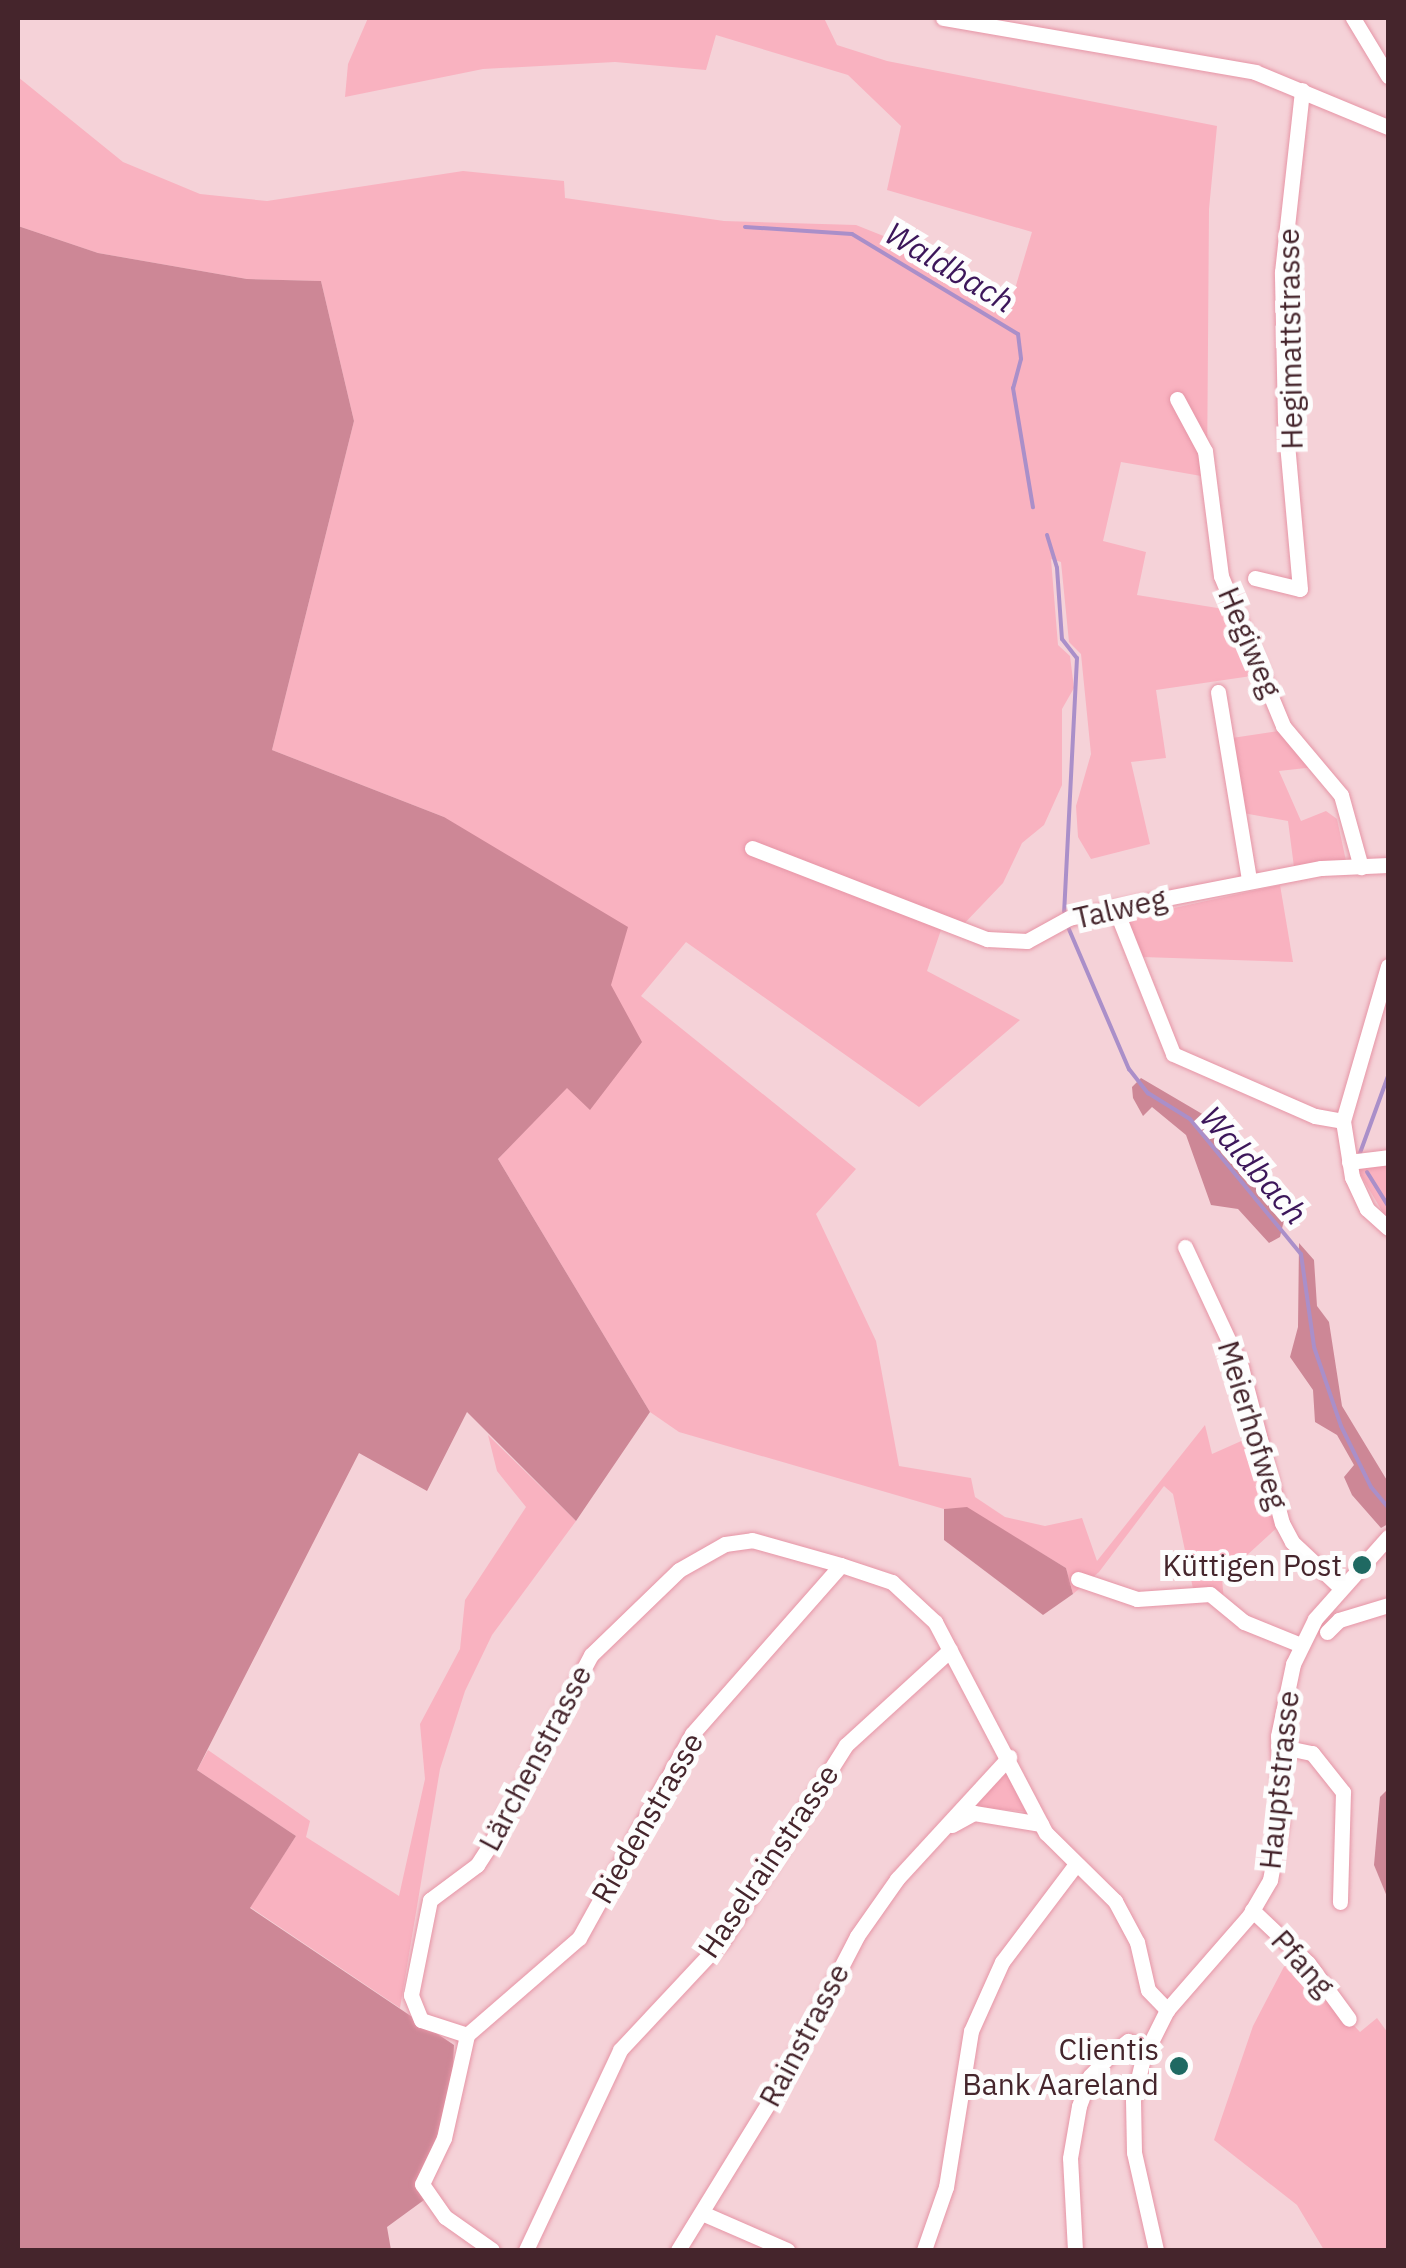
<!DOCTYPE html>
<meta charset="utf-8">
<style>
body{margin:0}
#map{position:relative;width:1406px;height:2268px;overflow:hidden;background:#f5d2d8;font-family:"IBM Plex Sans",sans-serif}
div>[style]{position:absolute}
.green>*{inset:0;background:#f9b2c0}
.forest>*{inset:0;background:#cd8796}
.stream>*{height:4px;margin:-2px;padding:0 2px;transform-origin:2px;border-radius:2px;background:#aa8fc9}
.roads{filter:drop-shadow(0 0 2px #e695a6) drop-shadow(0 0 2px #e695a6)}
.minor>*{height:15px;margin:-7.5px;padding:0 7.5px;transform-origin:7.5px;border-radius:7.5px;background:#fff}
.dots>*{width:28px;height:28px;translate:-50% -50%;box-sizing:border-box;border:5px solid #fdfdfd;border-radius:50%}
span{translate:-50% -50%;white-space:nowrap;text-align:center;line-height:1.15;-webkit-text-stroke:10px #fdfdfd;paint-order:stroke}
.street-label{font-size:30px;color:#45252c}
.poi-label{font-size:30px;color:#45252c}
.right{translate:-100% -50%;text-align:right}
.water-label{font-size:32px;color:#3c165a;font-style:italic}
.frame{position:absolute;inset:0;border:20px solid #45252c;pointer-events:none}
</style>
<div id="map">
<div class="green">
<i style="clip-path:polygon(368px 18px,824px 18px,837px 45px,887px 61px,1217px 126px,1209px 209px,1207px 477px,1121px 462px,1103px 541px,1146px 552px,1137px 595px,1236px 611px,1265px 674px,1156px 690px,1166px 758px,1131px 762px,1150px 844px,1091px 859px,1078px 837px,1076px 806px,1091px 754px,1081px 654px,1069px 642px,1061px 562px,1051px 559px,1058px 645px,1070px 656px,1074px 688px,1062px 709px,1062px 785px,1044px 825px,1022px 843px,1003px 883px,959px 929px,943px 924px,927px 971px,1020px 1020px,919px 1107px,686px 942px,641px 996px,856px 1169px,816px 1214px,876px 1341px,899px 1466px,971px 1478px,975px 1497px,1005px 1517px,1045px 1526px,1082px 1518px,1097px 1561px,1205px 1425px,1212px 1454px,1257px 1434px,1282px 1523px,1222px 1578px,1224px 1602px,1194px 1593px,1173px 1494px,1164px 1486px,1099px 1572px,1073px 1594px,1066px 1568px,967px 1508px,944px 1509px,679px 1432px,650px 1412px,498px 1159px,567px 1087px,590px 1109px,444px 817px,272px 750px,354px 421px,321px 281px,247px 279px,98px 253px,18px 226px,18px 77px,123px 162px,200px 194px,267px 201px,463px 171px,564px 181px,565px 198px,724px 221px,856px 225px,891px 239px,929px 272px,969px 293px,1011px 302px,1032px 232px,887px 190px,901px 126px,848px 75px,716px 35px,706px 70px,615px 62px,483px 69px,345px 97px,348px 64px)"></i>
<i style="clip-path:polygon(1279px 731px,1315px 767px,1279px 771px,1301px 821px,1326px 811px,1337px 819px,1346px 861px,1294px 867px,1288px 821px,1243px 813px,1232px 738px)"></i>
<i style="clip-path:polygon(1280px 885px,1293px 962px,1142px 957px,1128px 918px)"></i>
<i style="clip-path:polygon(1388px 1164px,1388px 1221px,1357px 1169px)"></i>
<i style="clip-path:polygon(488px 1435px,576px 1521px,492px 1635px,465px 1691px,440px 1769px,400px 2008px,250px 1907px,296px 1836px,197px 1770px,208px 1750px,310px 1821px,306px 1837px,399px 1896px,425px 1779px,420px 1724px,460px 1649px,465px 1600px,526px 1507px,497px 1471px)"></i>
<i style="clip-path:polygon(1004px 1773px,1010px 1774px,1032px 1812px,973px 1807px)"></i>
<i style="clip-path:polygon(1289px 1957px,1360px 2032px,1377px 2018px,1388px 2033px,1388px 2250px,1324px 2250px,1297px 2205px,1214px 2140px,1253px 2026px)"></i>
</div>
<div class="forest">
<i style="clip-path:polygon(18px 226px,98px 253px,247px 279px,321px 281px,354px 421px,272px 750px,444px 817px,628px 927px,611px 985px,642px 1042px,590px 1110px,567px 1088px,498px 1159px,650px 1412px,576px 1521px,467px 1412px,427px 1491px,359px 1453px,197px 1770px,296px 1836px,250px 1908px,454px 2045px,451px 2109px,426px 2166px,424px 2200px,387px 2227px,391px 2250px,18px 2250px)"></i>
<i style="clip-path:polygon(1141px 1078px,1204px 1115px,1269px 1187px,1285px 1216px,1280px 1237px,1269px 1243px,1238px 1209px,1211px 1205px,1186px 1135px,1152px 1107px,1143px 1116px,1133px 1098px,1132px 1087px)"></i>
<i style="clip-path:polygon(1299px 1243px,1314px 1260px,1317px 1306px,1329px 1322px,1342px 1406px,1388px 1482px,1388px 1524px,1381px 1528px,1352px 1495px,1344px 1477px,1354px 1465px,1337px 1435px,1315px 1422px,1313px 1390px,1290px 1357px,1298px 1327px)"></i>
<i style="clip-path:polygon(967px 1507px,1066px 1568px,1073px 1594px,1043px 1615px,944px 1540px,944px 1509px)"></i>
<i style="clip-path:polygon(1388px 1789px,1388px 1899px,1374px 1865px,1380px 1797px)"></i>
</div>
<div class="stream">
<i style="left:745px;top:227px;width:107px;rotate:3.7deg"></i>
<i style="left:852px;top:234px;width:194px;rotate:31.1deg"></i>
<i style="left:1018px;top:334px;width:25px;rotate:83deg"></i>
<i style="left:1021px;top:359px;width:30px;rotate:105deg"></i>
<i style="left:1013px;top:388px;width:121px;rotate:80.5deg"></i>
<i style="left:1047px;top:535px;width:34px;rotate:73deg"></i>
<i style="left:1057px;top:568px;width:71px;rotate:86deg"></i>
<i style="left:1062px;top:639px;width:24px;rotate:52deg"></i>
<i style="left:1077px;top:658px;width:254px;rotate:92.9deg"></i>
<i style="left:1068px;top:927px;width:155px;rotate:66.8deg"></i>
<i style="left:1129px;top:1069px;width:31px;rotate:52deg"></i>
<i style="left:1148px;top:1093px;width:49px;rotate:31.8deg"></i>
<i style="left:1190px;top:1119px;width:175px;rotate:50.6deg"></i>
<i style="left:1301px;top:1254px;width:94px;rotate:82deg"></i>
<i style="left:1314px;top:1347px;width:83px;rotate:71.1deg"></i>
<i style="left:1341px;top:1426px;width:68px;rotate:63.8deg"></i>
<i style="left:1371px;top:1487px;width:26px;rotate:50deg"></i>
<i style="left:1360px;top:1153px;width:82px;rotate:-70deg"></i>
<i style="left:1367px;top:1172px;width:39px;rotate:58deg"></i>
</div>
<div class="roads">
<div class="minor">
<i style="left:943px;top:18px;width:317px;rotate:9.8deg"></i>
<i style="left:1255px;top:72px;width:144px;rotate:22.5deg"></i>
<i style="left:1353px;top:18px;width:68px;rotate:58.9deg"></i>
<i style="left:1177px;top:399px;width:59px;rotate:61.7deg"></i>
<i style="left:1205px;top:451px;width:126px;rotate:82.7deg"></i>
<i style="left:1221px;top:576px;width:162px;rotate:67.5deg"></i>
<i style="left:1283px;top:726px;width:90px;rotate:50deg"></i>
<i style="left:1341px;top:795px;width:75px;rotate:74.5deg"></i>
<i style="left:1255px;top:578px;width:46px;rotate:13.7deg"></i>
<i style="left:1300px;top:589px;width:170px;rotate:-95.1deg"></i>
<i style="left:1285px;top:420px;width:148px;rotate:-91.2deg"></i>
<i style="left:1282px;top:272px;width:183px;rotate:-83.7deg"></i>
<i style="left:1218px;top:692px;width:191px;rotate:80.6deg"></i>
<i style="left:752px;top:848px;width:252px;rotate:21.2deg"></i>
<i style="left:987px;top:939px;width:40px;rotate:2.9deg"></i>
<i style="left:1027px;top:941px;width:48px;rotate:-28.7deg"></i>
<i style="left:1069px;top:918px;width:47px;rotate:-12.3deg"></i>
<i style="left:1115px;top:908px;width:210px;rotate:-11deg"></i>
<i style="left:1321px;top:868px;width:67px;rotate:-2.6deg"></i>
<i style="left:1115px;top:908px;width:157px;rotate:68.3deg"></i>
<i style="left:1173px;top:1054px;width:155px;rotate:23.6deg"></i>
<i style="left:1315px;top:1116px;width:28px;rotate:10deg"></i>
<i style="left:1388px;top:966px;width:161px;rotate:106.2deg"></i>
<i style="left:1343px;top:1121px;width:57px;rotate:80.9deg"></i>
<i style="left:1352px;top:1177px;width:35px;rotate:65deg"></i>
<i style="left:1367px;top:1209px;width:28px;rotate:42deg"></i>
<i style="left:1349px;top:1162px;width:39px;rotate:-7deg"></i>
<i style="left:1185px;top:1247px;width:132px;rotate:65deg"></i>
<i style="left:1241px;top:1367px;width:161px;rotate:75.3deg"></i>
<i style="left:1282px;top:1523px;width:21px;rotate:62deg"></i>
<i style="left:1292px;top:1542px;width:67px;rotate:43.2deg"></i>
<i style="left:1078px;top:1579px;width:62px;rotate:18.7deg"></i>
<i style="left:1137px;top:1599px;width:73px;rotate:-3.9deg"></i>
<i style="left:1210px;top:1594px;width:44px;rotate:39.5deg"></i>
<i style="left:1244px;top:1622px;width:61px;rotate:22deg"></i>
<i style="left:1327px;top:1632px;width:17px;rotate:-45deg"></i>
<i style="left:1339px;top:1620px;width:51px;rotate:-17deg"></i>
<i style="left:1278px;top:1746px;width:35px;rotate:12deg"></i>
<i style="left:1312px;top:1753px;width:50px;rotate:51.5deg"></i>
<i style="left:1343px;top:1792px;width:110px;rotate:91.6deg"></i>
<i style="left:952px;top:1825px;width:25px;rotate:-29deg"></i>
<i style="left:974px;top:1813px;width:68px;rotate:9.3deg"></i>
<i style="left:1252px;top:1910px;width:77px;rotate:43.4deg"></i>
<i style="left:1308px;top:1963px;width:69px;rotate:53.8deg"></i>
<i style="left:467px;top:2035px;width:48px;rotate:-161.9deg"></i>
<i style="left:421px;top:2020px;width:27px;rotate:-112deg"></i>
<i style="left:411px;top:1995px;width:97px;rotate:-78.7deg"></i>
<i style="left:430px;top:1900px;width:59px;rotate:-36.7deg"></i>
<i style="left:477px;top:1865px;width:24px;rotate:-57deg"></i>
<i style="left:490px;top:1845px;width:215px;rotate:-62deg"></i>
<i style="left:591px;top:1655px;width:122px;rotate:-44deg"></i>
<i style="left:679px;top:1570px;width:53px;rotate:-29.5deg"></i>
<i style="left:725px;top:1544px;width:27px;rotate:-8deg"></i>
<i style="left:752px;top:1540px;width:92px;rotate:15.7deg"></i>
<i style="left:702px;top:2213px;width:93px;rotate:23.5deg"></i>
<i style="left:492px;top:2250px;width:57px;rotate:-144.9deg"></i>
<i style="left:445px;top:2217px;width:40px;rotate:-124.9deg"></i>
<i style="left:422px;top:2184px;width:51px;rotate:-64.4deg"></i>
<i style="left:444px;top:2138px;width:106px;rotate:-77.4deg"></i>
<i style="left:467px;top:2035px;width:148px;rotate:-40.9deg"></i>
<i style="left:579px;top:1938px;width:233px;rotate:-61deg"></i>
<i style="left:692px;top:1734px;width:225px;rotate:-48.6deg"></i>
<i style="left:841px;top:1565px;width:54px;rotate:18.4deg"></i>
<i style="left:892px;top:1582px;width:59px;rotate:42.9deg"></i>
<i style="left:935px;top:1622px;width:238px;rotate:62.3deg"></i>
<i style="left:1046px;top:1833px;width:97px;rotate:44.6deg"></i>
<i style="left:1115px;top:1901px;width:47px;rotate:61.8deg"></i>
<i style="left:1137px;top:1942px;width:49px;rotate:77.1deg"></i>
<i style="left:1148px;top:1990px;width:28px;rotate:46deg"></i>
<i style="left:526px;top:2250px;width:221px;rotate:-64.8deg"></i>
<i style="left:620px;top:2050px;width:149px;rotate:-46.9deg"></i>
<i style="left:722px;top:1941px;width:232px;rotate:-57.7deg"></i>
<i style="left:846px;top:1745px;width:141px;rotate:-42.4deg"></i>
<i style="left:678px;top:2250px;width:201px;rotate:-58.4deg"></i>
<i style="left:783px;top:2079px;width:161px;rotate:-62.6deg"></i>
<i style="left:857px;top:1936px;width:70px;rotate:-54.9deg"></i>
<i style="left:897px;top:1879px;width:166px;rotate:-47.4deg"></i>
<i style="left:924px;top:2250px;width:67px;rotate:-70.8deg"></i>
<i style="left:946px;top:2187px;width:158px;rotate:-80.9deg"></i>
<i style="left:971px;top:2031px;width:76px;rotate:-65.8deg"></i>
<i style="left:1002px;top:1962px;width:123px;rotate:-52.9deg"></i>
<i style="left:1075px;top:2250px;width:92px;rotate:-93.1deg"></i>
<i style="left:1070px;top:2158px;width:53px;rotate:-80.2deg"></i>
<i style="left:1079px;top:2106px;width:32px;rotate:-70deg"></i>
<i style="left:1090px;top:2076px;width:29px;rotate:-46deg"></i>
<i style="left:1110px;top:2055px;width:23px;rotate:-38deg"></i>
<i style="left:1128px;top:2041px;width:19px;rotate:21deg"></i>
<i style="left:1156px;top:2250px;width:100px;rotate:-102.7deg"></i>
<i style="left:1134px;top:2152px;width:52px;rotate:-91.1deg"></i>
<i style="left:1133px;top:2100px;width:43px;rotate:-76.6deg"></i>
<i style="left:1143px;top:2058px;width:54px;rotate:-63.4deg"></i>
<i style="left:1167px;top:2010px;width:125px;rotate:-48.9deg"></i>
<i style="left:1249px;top:1916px;width:42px;rotate:-59.7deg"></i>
<i style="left:1270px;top:1880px;width:60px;rotate:-79.4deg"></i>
<i style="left:1281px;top:1821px;width:85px;rotate:-92deg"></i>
<i style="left:1278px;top:1736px;width:74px;rotate:-78.2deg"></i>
<i style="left:1293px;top:1664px;width:50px;rotate:-63.9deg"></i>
<i style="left:1315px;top:1619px;width:110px;rotate:-48.3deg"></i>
</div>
</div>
<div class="dots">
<i style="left:1362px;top:1565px;background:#1f6962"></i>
<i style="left:1179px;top:2066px;background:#1f6962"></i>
</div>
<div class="street-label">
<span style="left:1290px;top:339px;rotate:-91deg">Hegimattstrasse</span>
<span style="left:1250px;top:642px;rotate:67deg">Hegiweg</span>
<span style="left:1120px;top:908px;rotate:-13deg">Talweg</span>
<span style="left:1253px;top:1425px;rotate:73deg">Meierhofweg</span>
<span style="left:535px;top:1758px;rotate:-62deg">Lärchenstrasse</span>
<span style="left:1279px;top:1780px;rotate:-84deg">Hauptstrasse</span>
<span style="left:647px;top:1818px;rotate:-60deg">Riedenstrasse</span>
<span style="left:768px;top:1861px;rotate:-56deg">Haselrainstrasse</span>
<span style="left:1303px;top:1963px;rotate:48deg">Pfang</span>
<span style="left:804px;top:2035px;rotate:-62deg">Rainstrasse</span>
</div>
<div class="poi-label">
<span class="right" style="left:1342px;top:1565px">Küttigen Post</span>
<span class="right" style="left:1159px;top:2066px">Clientis<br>Bank Aareland</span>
</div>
<div class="water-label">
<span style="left:950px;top:267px;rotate:31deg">Waldbach</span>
<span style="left:1254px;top:1165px;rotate:49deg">Waldbach</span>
</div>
<div class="frame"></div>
</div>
